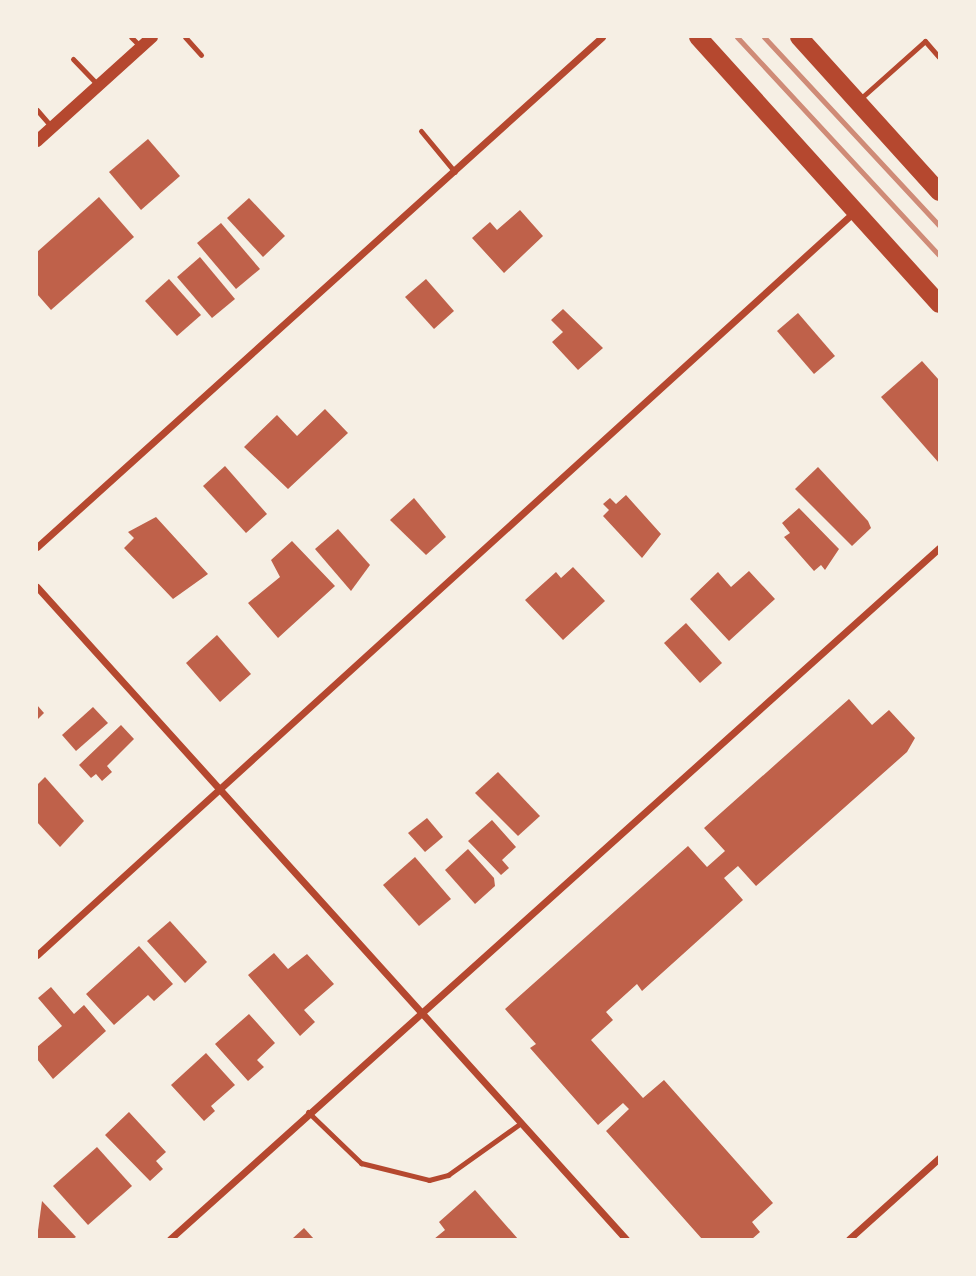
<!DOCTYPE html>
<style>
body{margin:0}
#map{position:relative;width:976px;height:1276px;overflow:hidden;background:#f6efe4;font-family:Jost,sans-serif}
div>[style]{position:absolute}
.building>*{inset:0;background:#bf614a}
.service>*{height:5px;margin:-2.5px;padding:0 2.5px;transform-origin:2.5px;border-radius:2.5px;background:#b5482f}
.minor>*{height:7px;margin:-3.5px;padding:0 3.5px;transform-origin:3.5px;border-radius:3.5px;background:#b5482f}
.tertiary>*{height:12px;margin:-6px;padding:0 6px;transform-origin:6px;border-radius:6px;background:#b5482f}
.primary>*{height:18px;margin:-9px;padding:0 9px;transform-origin:9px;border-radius:9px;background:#b5482f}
.rail>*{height:5px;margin:-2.5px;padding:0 2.5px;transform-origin:2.5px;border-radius:2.5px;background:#cf8b77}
span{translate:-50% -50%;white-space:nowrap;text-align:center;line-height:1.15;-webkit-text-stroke:7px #f6efe4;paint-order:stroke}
.frame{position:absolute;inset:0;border:38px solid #f6efe4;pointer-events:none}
</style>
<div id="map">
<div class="building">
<i style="clip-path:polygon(148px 139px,180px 176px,141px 210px,109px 172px)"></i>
<i style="clip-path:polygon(99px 197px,134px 237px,51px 310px,37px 294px,37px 252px)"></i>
<i style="clip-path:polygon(249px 198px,285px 236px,263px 257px,227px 218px)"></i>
<i style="clip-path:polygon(520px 210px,543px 236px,504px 273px,472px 238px,490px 222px,497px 230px)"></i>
<i style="clip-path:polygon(221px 223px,260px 269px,236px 289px,197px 243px)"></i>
<i style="clip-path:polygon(200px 257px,235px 299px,212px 318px,177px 277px)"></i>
<i style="clip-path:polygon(169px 279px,201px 315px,177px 336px,145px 301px)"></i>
<i style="clip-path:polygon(426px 279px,454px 311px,434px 329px,405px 297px)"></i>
<i style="clip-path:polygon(563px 309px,603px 348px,578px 370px,552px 342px,563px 332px,551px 320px)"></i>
<i style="clip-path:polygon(798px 313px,835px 356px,814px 374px,777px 331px)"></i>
<i style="clip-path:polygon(922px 361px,939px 380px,939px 463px,881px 397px)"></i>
<i style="clip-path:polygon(325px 409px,348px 433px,288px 489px,244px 447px,277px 415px,297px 436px)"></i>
<i style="clip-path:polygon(225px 466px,267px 514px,246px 533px,203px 486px)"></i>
<i style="clip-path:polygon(818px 467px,868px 521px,871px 528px,852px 546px,795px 489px)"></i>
<i style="clip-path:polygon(626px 495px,661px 534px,642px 558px,603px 516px,609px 510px,603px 504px,610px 498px,616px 504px)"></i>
<i style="clip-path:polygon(414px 498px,446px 537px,426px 555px,390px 520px)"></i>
<i style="clip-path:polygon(799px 508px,839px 549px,825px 570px,821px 565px,814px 571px,784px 537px,790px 533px,782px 523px)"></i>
<i style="clip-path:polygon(156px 517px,208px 574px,173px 599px,124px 548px,134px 538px,128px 532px)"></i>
<i style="clip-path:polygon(338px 529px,370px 565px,351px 591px,315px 549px)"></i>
<i style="clip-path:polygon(292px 541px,335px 586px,278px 638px,248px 603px,280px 577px,271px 560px)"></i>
<i style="clip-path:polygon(573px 567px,605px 601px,563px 640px,525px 600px,556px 572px,561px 578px)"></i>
<i style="clip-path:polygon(749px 571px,775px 599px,729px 641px,690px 599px,718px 572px,731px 587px)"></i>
<i style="clip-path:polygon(686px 623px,722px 663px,700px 683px,664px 643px)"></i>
<i style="clip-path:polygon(217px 635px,251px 674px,220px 702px,186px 663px)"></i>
<i style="clip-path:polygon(849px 699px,872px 725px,889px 710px,915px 738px,907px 752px,756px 886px,738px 866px,724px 878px,743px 900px,642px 991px,637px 984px,606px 1012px,613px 1020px,591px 1040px,643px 1098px,664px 1080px,773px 1203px,752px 1222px,760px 1232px,752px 1239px,702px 1239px,606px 1131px,629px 1109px,623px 1103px,598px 1125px,530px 1048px,536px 1044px,505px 1009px,688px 846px,707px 867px,725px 851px,704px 828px)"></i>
<i style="clip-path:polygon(37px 705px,44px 713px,37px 720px)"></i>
<i style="clip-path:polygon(93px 707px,108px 723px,76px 751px,62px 735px)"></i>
<i style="clip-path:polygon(121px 725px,134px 739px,107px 766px,112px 772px,102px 781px,96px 774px,91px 778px,79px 765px)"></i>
<i style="clip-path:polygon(498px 772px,540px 816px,518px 836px,475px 793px)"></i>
<i style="clip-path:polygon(45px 777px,84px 821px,60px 847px,37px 822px,37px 785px)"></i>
<i style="clip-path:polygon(427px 818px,443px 837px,425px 852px,408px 833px)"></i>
<i style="clip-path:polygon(492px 820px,516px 847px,502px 860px,509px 868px,501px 875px,468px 841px)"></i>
<i style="clip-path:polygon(468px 849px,494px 878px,495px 886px,475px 904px,445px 870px)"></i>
<i style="clip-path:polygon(415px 857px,451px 899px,419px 926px,383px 885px)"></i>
<i style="clip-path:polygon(170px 921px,207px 962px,185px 983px,147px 941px)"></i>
<i style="clip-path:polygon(139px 946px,173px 984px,154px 1001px,148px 995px,114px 1025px,86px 994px)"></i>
<i style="clip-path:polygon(274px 953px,288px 969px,307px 954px,334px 984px,304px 1010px,315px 1022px,300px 1036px,248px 975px)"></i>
<i style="clip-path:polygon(51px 987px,74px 1014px,84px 1005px,106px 1031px,53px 1079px,37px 1059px,37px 1047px,62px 1026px,38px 998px)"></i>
<i style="clip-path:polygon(249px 1014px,275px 1043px,257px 1060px,264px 1067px,248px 1081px,215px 1044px)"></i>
<i style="clip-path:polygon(206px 1053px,235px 1085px,211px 1106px,215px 1111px,204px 1121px,171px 1085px)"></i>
<i style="clip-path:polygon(129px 1112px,166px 1152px,156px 1161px,163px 1169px,150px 1181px,105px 1135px)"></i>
<i style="clip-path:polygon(97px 1147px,132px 1186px,88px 1225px,53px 1186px)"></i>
<i style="clip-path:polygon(475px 1190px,518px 1239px,434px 1239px,445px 1230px,439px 1222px)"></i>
<i style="clip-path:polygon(42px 1201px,76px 1237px,73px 1239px,37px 1238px)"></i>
<i style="clip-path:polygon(304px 1228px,314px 1239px,292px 1239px)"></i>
</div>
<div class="service">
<i style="left:131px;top:37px;width:14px;rotate:45deg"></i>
<i style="left:185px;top:37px;width:24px;rotate:48deg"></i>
<i style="left:73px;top:59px;width:36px;rotate:46deg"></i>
<i style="left:860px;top:99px;width:87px;rotate:-41.7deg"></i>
<i style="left:925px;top:41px;width:21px;rotate:49deg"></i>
<i style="left:37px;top:110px;width:21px;rotate:49deg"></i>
<i style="left:421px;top:131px;width:53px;rotate:50.3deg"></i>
<i style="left:308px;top:1112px;width:74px;rotate:43.9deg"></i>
<i style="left:361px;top:1163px;width:70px;rotate:14deg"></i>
<i style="left:429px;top:1180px;width:20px;rotate:-15deg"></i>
<i style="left:448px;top:1175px;width:90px;rotate:-35.5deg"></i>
</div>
<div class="minor">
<i style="left:37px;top:547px;width:761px;rotate:-42.07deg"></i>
<i style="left:37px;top:587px;width:879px;rotate:47.91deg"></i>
<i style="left:37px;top:955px;width:1104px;rotate:-42.28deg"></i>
<i style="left:170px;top:1239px;width:1034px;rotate:-41.94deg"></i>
<i style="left:849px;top:1239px;width:121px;rotate:-42deg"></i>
</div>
<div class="tertiary">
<i style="left:37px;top:141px;width:155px;rotate:-42.1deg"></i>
</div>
<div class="primary">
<i style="left:698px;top:37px;width:360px;rotate:47.9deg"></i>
<i style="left:799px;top:37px;width:209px;rotate:47.9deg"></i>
</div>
<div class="rail">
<i style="left:737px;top:37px;width:297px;rotate:47.2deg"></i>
<i style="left:764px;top:37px;width:257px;rotate:47.1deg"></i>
</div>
<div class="frame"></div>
</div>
